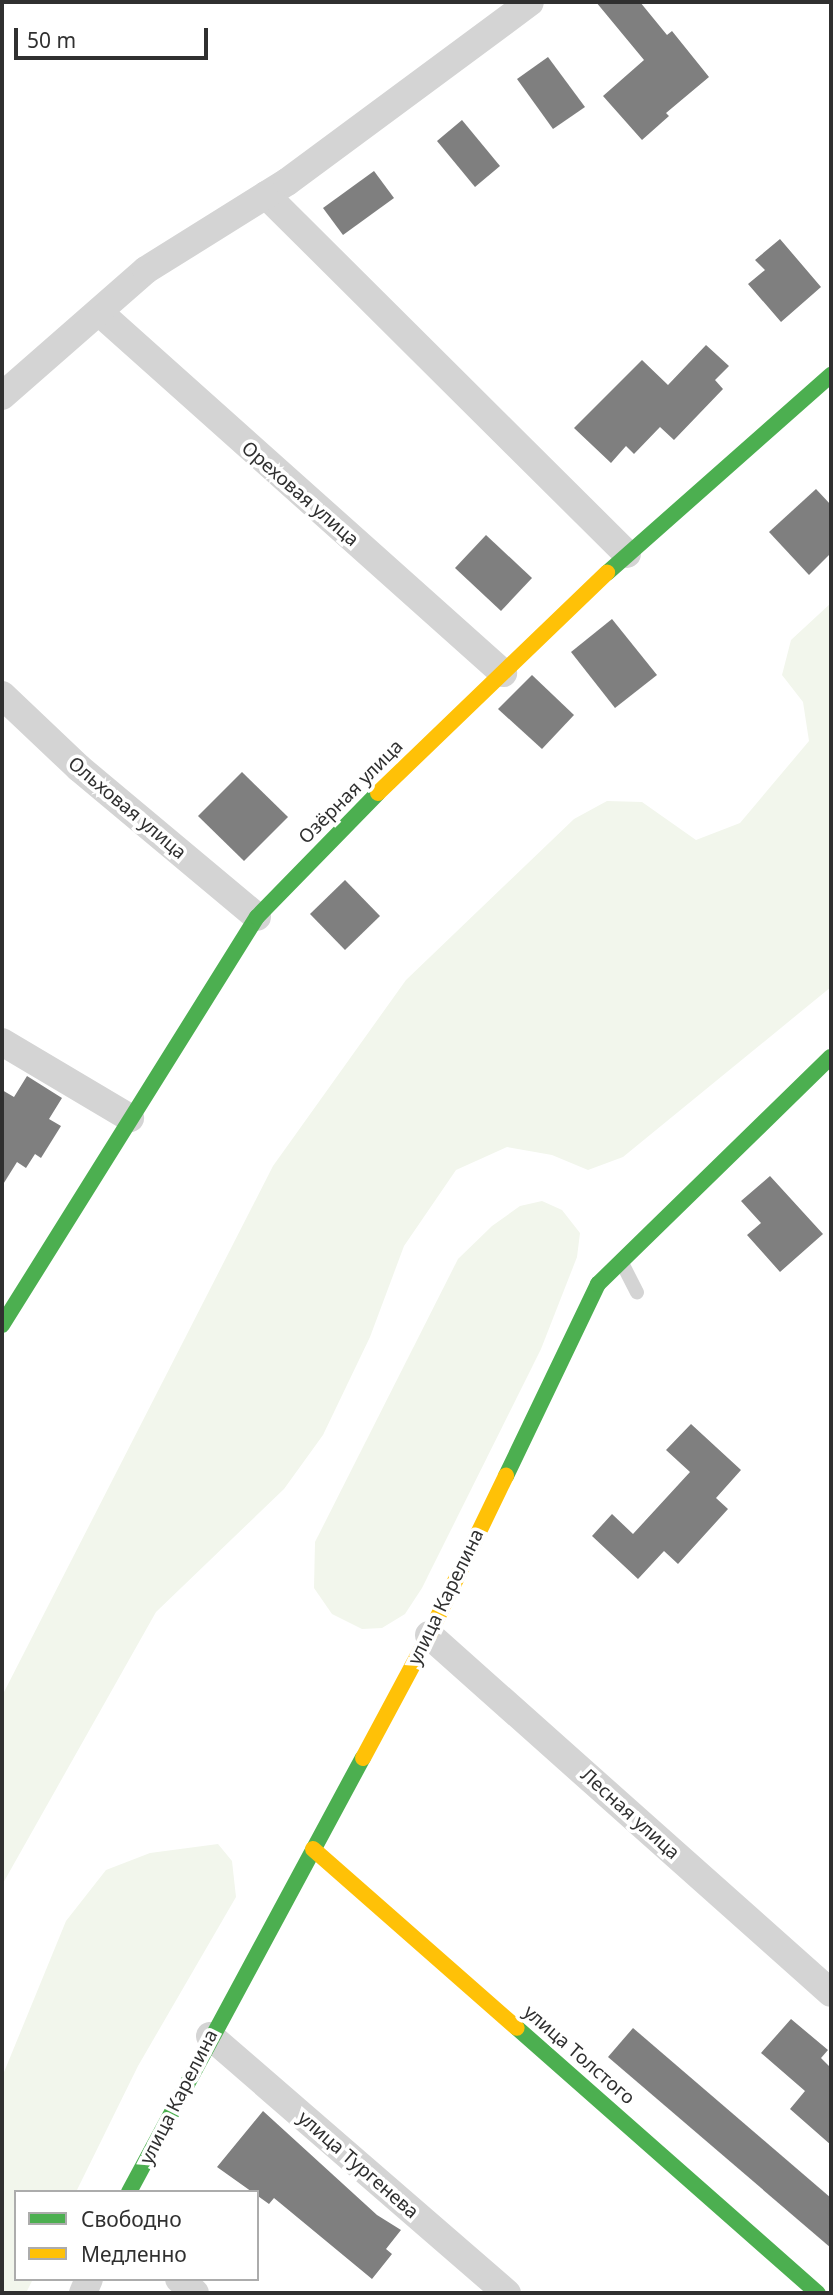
<!DOCTYPE html>
<meta charset="utf-8">
<style>
body{margin:0}
#map{position:relative;width:833px;height:2295px;overflow:hidden;background:#fff;font-family:"Noto Sans",sans-serif}
div>[style]{position:absolute}
.green>*{inset:0;background:#f2f6ec}
.building>*{inset:0;background:#7f7f7f}
.lane>*{height:14px;margin:-7px;padding:0 7px;transform-origin:7px;border-radius:7px;background:#d4d4d4}
.street>*{height:28px;margin:-14px;padding:0 14px;transform-origin:14px;border-radius:14px;background:#d4d4d4}
.fast>*{height:16px;margin:-8px;padding:0 8px;transform-origin:8px;border-radius:8px;background:#4caf50}
.slow>*{height:16px;margin:-8px;padding:0 8px;transform-origin:8px;border-radius:8px;background:#ffc107}
span{translate:-50% -50%;white-space:nowrap;text-align:center;line-height:1.15;-webkit-text-stroke:7px #fff;paint-order:stroke}
.street-label{font-size:19px;color:#303030}
.frame{position:absolute;inset:0;border:4px solid #303030;pointer-events:none}
.legend{position:absolute;left:14px;top:2190px;width:245px;height:91px;box-sizing:border-box;background:#fff;border:2px solid #acacac;margin:0;padding:9px 12px;list-style:none;font-size:21px;color:#303030}
.legend li{display:flex;align-items:center;gap:14px;height:35px}
.legend b{width:35px;border:2px solid #acacac}
.scale{position:absolute;left:14px;top:28px;width:194px;height:32px;box-sizing:border-box;border:4px solid #303030;border-top:0;padding-left:9px;font-size:21px;line-height:24px;white-space:nowrap;color:#303030;-webkit-text-stroke:5px #fff;paint-order:stroke}
</style>
<div id="map">
<div class="green">
<i style="clip-path:polygon(831px 603px,831px 987px,623px 1157px,588px 1170px,552px 1155px,507px 1147px,456px 1170px,404px 1246px,370px 1337px,323px 1435px,284px 1489px,156px 1612px,2px 1885px,2px 1696px,273px 1166px,406px 980px,574px 819px,607px 801px,642px 802px,696px 840px,740px 823px,809px 741px,803px 702px,782px 675px,791px 640px)"></i>
<i style="clip-path:polygon(542px 1201px,562px 1210px,580px 1233px,577px 1257px,541px 1349px,422px 1588px,405px 1614px,382px 1628px,362px 1629px,332px 1614px,314px 1588px,315px 1542px,458px 1259px,492px 1226px,520px 1206px)"></i>
<i style="clip-path:polygon(218px 1844px,232px 1861px,236px 1897px,138px 2066px,76px 2192px,16px 2192px,16px 2279px,33px 2279px,26px 2293px,2px 2293px,2px 2077px,66px 1921px,106px 1870px,150px 1853px)"></i>
</div>
<div class="building">
<i style="clip-path:polygon(596px 2px,640px 2px,667px 35px,672px 31px,709px 77px,666px 113px,669px 116px,642px 140px,603px 96px,644px 60px)"></i>
<i style="clip-path:polygon(548px 57px,585px 107px,553px 129px,517px 79px)"></i>
<i style="clip-path:polygon(462px 120px,500px 166px,475px 187px,437px 141px)"></i>
<i style="clip-path:polygon(374px 171px,394px 198px,343px 235px,323px 208px)"></i>
<i style="clip-path:polygon(780px 239px,821px 287px,781px 322px,748px 284px,765px 270px,755px 260px)"></i>
<i style="clip-path:polygon(706px 345px,729px 366px,715px 380px,723px 389px,674px 440px,660px 427px,634px 454px,626px 446px,611px 463px,574px 428px,642px 360px,668px 385px)"></i>
<i style="clip-path:polygon(816px 489px,831px 505px,831px 553px,809px 575px,769px 532px)"></i>
<i style="clip-path:polygon(486px 535px,532px 578px,501px 611px,455px 568px)"></i>
<i style="clip-path:polygon(612px 619px,657px 675px,615px 708px,571px 652px)"></i>
<i style="clip-path:polygon(532px 675px,574px 715px,542px 749px,498px 709px)"></i>
<i style="clip-path:polygon(242px 772px,288px 817px,244px 861px,198px 816px)"></i>
<i style="clip-path:polygon(345px 880px,380px 916px,345px 950px,310px 914px)"></i>
<i style="clip-path:polygon(27px 1076px,62px 1098px,49px 1119px,61px 1126px,41px 1158px,35px 1154px,26px 1168px,17px 1162px,2px 1186px,2px 1090px,14px 1097px)"></i>
<i style="clip-path:polygon(770px 1176px,823px 1234px,780px 1272px,747px 1235px,761px 1223px,741px 1201px)"></i>
<i style="clip-path:polygon(691px 1424px,741px 1470px,716px 1498px,728px 1509px,678px 1564px,664px 1551px,638px 1579px,592px 1536px,612px 1514px,633px 1534px,690px 1472px,666px 1450px)"></i>
<i style="clip-path:polygon(791px 2019px,828px 2050px,821px 2058px,831px 2068px,831px 2145px,790px 2109px,805px 2091px,761px 2053px)"></i>
<i style="clip-path:polygon(633px 2028px,831px 2198px,831px 2248px,608px 2057px)"></i>
<i style="clip-path:polygon(263px 2111px,377px 2215px,401px 2230px,386px 2249px,392px 2254px,372px 2279px,274px 2198px,269px 2204px,217px 2167px)"></i>
</div>
<div class="lane">
<i style="left:622px;top:1263px;width:33px;rotate:63deg"></i>
</div>
<div class="street">
<i style="left:266px;top:195px;width:509px;rotate:44.84deg"></i>
<i style="left:99px;top:312px;width:542px;rotate:41.78deg"></i>
<i style="left:2px;top:396px;width:191px;rotate:-41.2deg"></i>
<i style="left:146px;top:270px;width:166px;rotate:-32deg"></i>
<i style="left:287px;top:182px;width:302px;rotate:-36.5deg"></i>
<i style="left:2px;top:695px;width:106px;rotate:43.5deg"></i>
<i style="left:79px;top:768px;width:232px;rotate:39.9deg"></i>
<i style="left:2px;top:1042px;width:149px;rotate:30.7deg"></i>
<i style="left:429px;top:1635px;width:538px;rotate:41.69deg"></i>
<i style="left:210px;top:2036px;width:393px;rotate:40.9deg"></i>
<i style="left:179px;top:2279px;width:21px;rotate:41deg"></i>
<i style="left:83px;top:2293px;width:15px;rotate:-67deg"></i>
</div>
<div class="fast">
<i style="left:607px;top:573px;width:299px;rotate:-41.5deg"></i>
<i style="left:2px;top:1325px;width:481px;rotate:-58deg"></i>
<i style="left:257px;top:917px;width:173px;rotate:-45.7deg"></i>
<i style="left:506px;top:1476px;width:213px;rotate:-64.4deg"></i>
<i style="left:598px;top:1284px;width:325px;rotate:-44.3deg"></i>
<i style="left:517px;top:2028px;width:401px;rotate:41.4deg"></i>
<i style="left:129px;top:2192px;width:493px;rotate:-61.7deg"></i>
</div>
<div class="slow">
<i style="left:378px;top:793px;width:318px;rotate:-43.9deg"></i>
<i style="left:363px;top:1758px;width:140px;rotate:-61.8deg"></i>
<i style="left:429px;top:1635px;width:177px;rotate:-64.2deg"></i>
<i style="left:313px;top:1849px;width:271px;rotate:41.3deg"></i>
</div>
<div class="street-label">
<span style="left:300px;top:494px;rotate:41deg">Ореховая улица</span>
<span style="left:351px;top:792px;rotate:-45deg">Озёрная улица</span>
<span style="left:127px;top:808px;rotate:40deg">Ольховая улица</span>
<span style="left:446px;top:1597px;rotate:-64deg">улица Карелина</span>
<span style="left:630px;top:1814px;rotate:42deg">Лесная улица</span>
<span style="left:579px;top:2055px;rotate:41deg">улица Толстого</span>
<span style="left:179px;top:2097px;rotate:-63deg">улица Карелина</span>
<span style="left:358px;top:2165px;rotate:41deg">улица Тургенева</span>
</div>
<div class="frame"></div>
<ul class="legend">
<li><b style="height:9px;background:#4caf50"></b>Свободно</li>
<li><b style="height:9px;background:#ffc107"></b>Медленно</li>
</ul>
<div class="scale">50 m</div>
</div>
